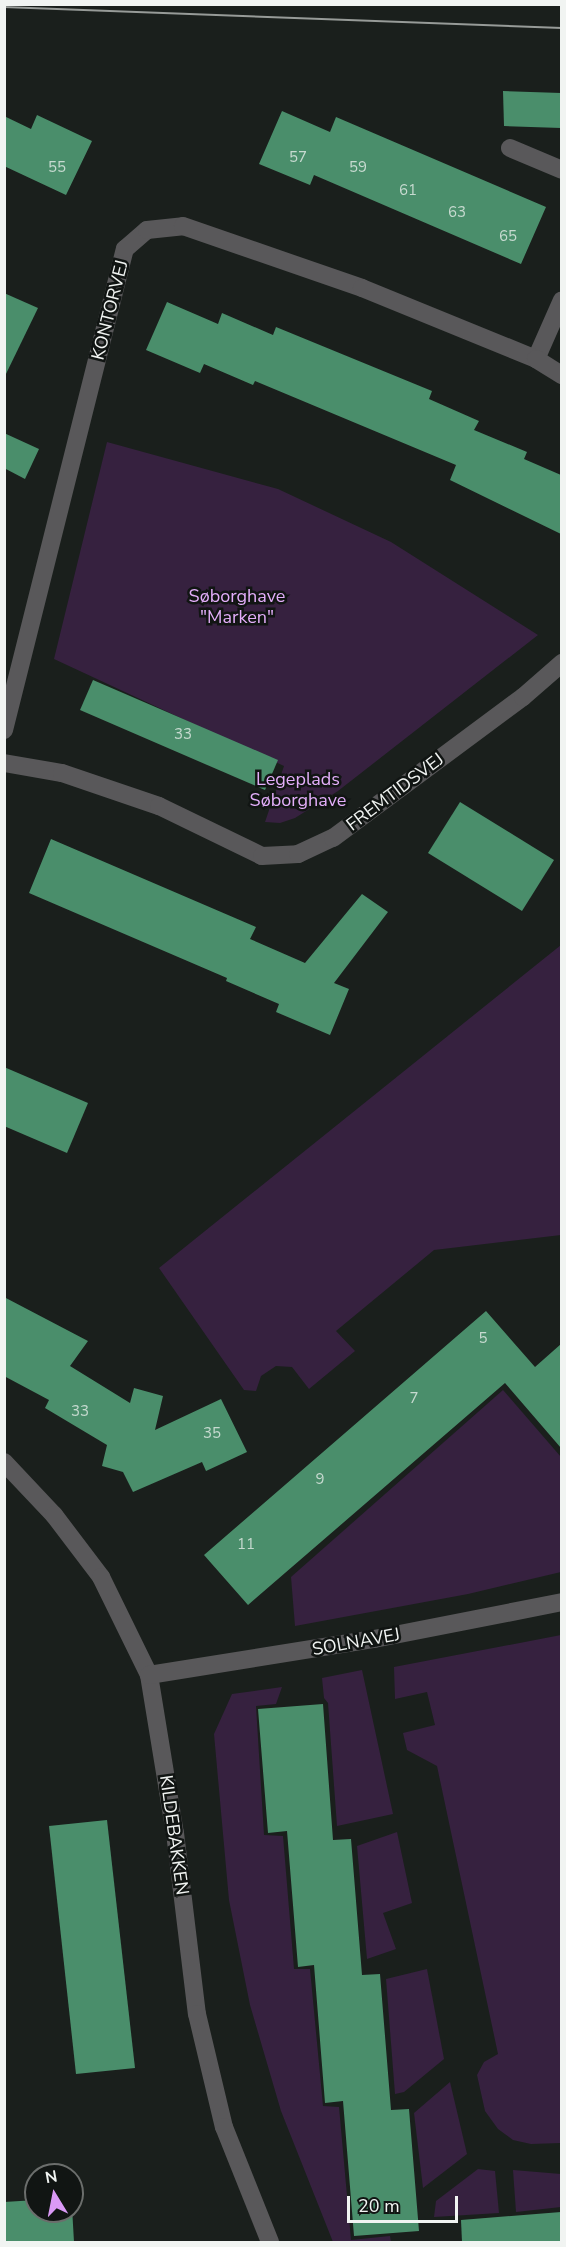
<!DOCTYPE html>
<meta charset="utf-8">
<style>
body{margin:0}
#map{position:relative;width:566px;height:2247px;overflow:hidden;background:#1a1f1c;font-family:"Nunito Sans",sans-serif}
div>[style]{position:absolute}
.green>*{inset:0;background:#36213f}
.building>*{inset:0;background:#4a8e6b}
.minor>*{height:18px;margin:-9px;padding:0 9px;transform-origin:9px;border-radius:9px;background:#59585a}
.tram>*{height:1.5px;margin:-0.75px;padding:0 0.75px;transform-origin:0.75px;border-radius:0.75px;background:#979b98}
span{translate:-50% -50%;white-space:nowrap;text-align:center;line-height:1.15;-webkit-text-stroke:5px #111513;paint-order:stroke}
.number-label{font-size:15px;color:#c7dad0}
.number-label span{-webkit-text-stroke-width:0}
.street-label{font-size:18px;color:#f1f4f2}
.park-label{font-size:18px;color:#e3aefa}
.frame{position:absolute;inset:0;border:6px solid #f1f4f2;pointer-events:none}
.north{position:absolute;left:24px;top:2163px;width:60px;height:60px;box-sizing:border-box;background:#111513;border:2px solid #6b6e6c;border-radius:50%;rotate:350deg;font-size:16px;font-weight:700;line-height:24px;text-align:center;color:#f1f4f2}
.north::after{content:'';display:block;margin:auto;width:21px;height:27px;background:#da9af6;clip-path:polygon(50% 0,100% 100%,50% 72%,0 100%)}
.scale{position:absolute;left:347px;top:2196px;width:111px;height:27px;box-sizing:border-box;border:3px solid #f1f4f2;border-top:0;padding-left:8px;font-size:18px;line-height:21px;white-space:nowrap;color:#f1f4f2;-webkit-text-stroke:4px #111513;paint-order:stroke}
</style>
<div id="map">
<div class="green">
<i style="clip-path:polygon(107px 442px,278px 489px,391px 542px,538px 635px,338px 791px,295px 818px,280px 823px,265px 822px,284px 766px,54px 659px)"></i>
<i style="clip-path:polygon(561px 945px,561px 1235px,434px 1250px,336px 1331px,355px 1351px,309px 1389px,292px 1367px,276px 1366px,261px 1376px,256px 1391px,244px 1390px,159px 1268px)"></i>
<i style="clip-path:polygon(503px 1390px,561px 1457px,561px 1572px,468px 1594px,295px 1626px,291px 1577px)"></i>
<i style="clip-path:polygon(561px 1635px,561px 2143px,531px 2144px,513px 2140px,498px 2129px,485px 2111px,477px 2075px,484px 2062px,498px 2054px,437px 1766px,407px 1750px,403px 1733px,435px 1725px,427px 1692px,395px 1699px,394px 1667px)"></i>
<i style="clip-path:polygon(362px 1670px,393px 1814px,337px 1826px,328px 1703px,324px 1698px,322px 1678px)"></i>
<i style="clip-path:polygon(282px 1687px,276px 1704px,256px 1706px,264px 1835px,283px 1836px,294px 1969px,310px 1969px,323px 2106px,339px 2107px,351px 2240px,390px 2236px,391px 2242px,333px 2242px,281px 2111px,250px 2005px,229px 1900px,214px 1734px,232px 1694px)"></i>
<i style="clip-path:polygon(397px 1832px,412px 1903px,383px 1913px,396px 1949px,367px 1959px,357px 1846px)"></i>
<i style="clip-path:polygon(427px 1969px,444px 2059px,404px 2092px,395px 2094px,386px 1979px)"></i>
<i style="clip-path:polygon(450px 2082px,467px 2154px,423px 2188px,414px 2113px)"></i>
<i style="clip-path:polygon(478px 2169px,495px 2171px,499px 2213px,434px 2217px,436px 2201px)"></i>
<i style="clip-path:polygon(513px 2170px,561px 2174px,561px 2207px,516px 2212px)"></i>
</div>
<div class="building">
<i style="clip-path:polygon(503px 91px,561px 93px,561px 128px,504px 126px)"></i>
<i style="clip-path:polygon(282px 111px,330px 132px,336px 117px,546px 207px,521px 264px,314px 175px,310px 185px,259px 164px)"></i>
<i style="clip-path:polygon(37px 115px,92px 141px,66px 195px,4px 166px,4px 116px,31px 129px)"></i>
<i style="clip-path:polygon(4px 293px,38px 308px,4px 378px)"></i>
<i style="clip-path:polygon(167px 302px,218px 324px,222px 313px,273px 335px,276px 327px,432px 391px,429px 399px,479px 421px,474px 430px,527px 452px,524px 459px,561px 475px,561px 534px,450px 480px,456px 465px,255px 381px,253px 385px,204px 364px,200px 373px,146px 350px)"></i>
<i style="clip-path:polygon(4px 433px,39px 449px,25px 479px,4px 468px)"></i>
<i style="clip-path:polygon(93px 680px,278px 760px,265px 790px,80px 710px)"></i>
<i style="clip-path:polygon(460px 802px,554px 860px,522px 911px,428px 853px)"></i>
<i style="clip-path:polygon(51px 839px,256px 927px,250px 939px,305px 963px,362px 894px,388px 912px,334px 983px,349px 989px,330px 1035px,276px 1012px,279px 1004px,226px 981px,227px 978px,29px 893px)"></i>
<i style="clip-path:polygon(4px 1067px,88px 1103px,67px 1153px,4px 1126px)"></i>
<i style="clip-path:polygon(4px 1297px,88px 1341px,70px 1366px,130px 1403px,134px 1388px,163px 1396px,155px 1430px,221px 1399px,247px 1452px,206px 1471px,202px 1462px,133px 1492px,123px 1472px,102px 1466px,107px 1445px,45px 1408px,49px 1400px,4px 1376px)"></i>
<i style="clip-path:polygon(486px 1311px,535px 1367px,561px 1344px,561px 1448px,505px 1383px,248px 1605px,204px 1555px)"></i>
<i style="clip-path:polygon(323px 1704px,333px 1840px,351px 1839px,362px 1975px,380px 1974px,391px 2110px,409px 2109px,419px 2231px,354px 2236px,343px 2101px,325px 2103px,314px 1965px,298px 1967px,287px 1831px,268px 1833px,258px 1709px)"></i>
<i style="clip-path:polygon(107px 1820px,135px 2068px,76px 2074px,49px 1826px)"></i>
<i style="clip-path:polygon(36px 2200px,36px 2211px,72px 2211px,72px 2207px,74px 2242px,4px 2242px,4px 2202px)"></i>
<i style="clip-path:polygon(561px 2212px,561px 2242px,462px 2242px,461px 2220px)"></i>
</div>
<div class="minor">
<i style="left:510px;top:148px;width:56px;rotate:22.9deg"></i>
<i style="left:536px;top:359px;width:64px;rotate:-66.2deg"></i>
<i style="left:4px;top:730px;width:496px;rotate:-75.9deg"></i>
<i style="left:125px;top:249px;width:29px;rotate:-41deg"></i>
<i style="left:147px;top:230px;width:36px;rotate:-6deg"></i>
<i style="left:183px;top:226px;width:189px;rotate:19.1deg"></i>
<i style="left:362px;top:288px;width:188px;rotate:22.2deg"></i>
<i style="left:536px;top:359px;width:31px;rotate:32deg"></i>
<i style="left:4px;top:763px;width:59px;rotate:9.8deg"></i>
<i style="left:62px;top:773px;width:102px;rotate:18.8deg"></i>
<i style="left:159px;top:806px;width:114px;rotate:25.9deg"></i>
<i style="left:262px;top:856px;width:36px;rotate:-3deg"></i>
<i style="left:298px;top:854px;width:38px;rotate:-25deg"></i>
<i style="left:333px;top:838px;width:237px;rotate:-36.6deg"></i>
<i style="left:523px;top:697px;width:52px;rotate:-41.1deg"></i>
<i style="left:4px;top:1462px;width:73px;rotate:46.7deg"></i>
<i style="left:54px;top:1515px;width:78px;rotate:52.8deg"></i>
<i style="left:101px;top:1577px;width:109px;rotate:63.9deg"></i>
<i style="left:149px;top:1675px;width:160px;rotate:80.7deg"></i>
<i style="left:175px;top:1833px;width:182px;rotate:83.1deg"></i>
<i style="left:197px;top:2014px;width:116px;rotate:76.6deg"></i>
<i style="left:224px;top:2127px;width:124px;rotate:68.2deg"></i>
<i style="left:149px;top:1675px;width:228px;rotate:-9.1deg"></i>
<i style="left:374px;top:1639px;width:192px;rotate:-11.1deg"></i>
</div>
<div class="tram">
<i style="left:549px;top:4px;width:13px;rotate:4deg"></i>
<i style="left:4px;top:7px;width:558px;rotate:2.16deg"></i>
</div>
<div class="number-label">
<span style="left:298px;top:158px">57</span>
<span style="left:57px;top:168px">55</span>
<span style="left:358px;top:168px">59</span>
<span style="left:408px;top:191px">61</span>
<span style="left:457px;top:213px">63</span>
<span style="left:508px;top:237px">65</span>
<span style="left:183px;top:735px">33</span>
<span style="left:483px;top:1339px">5</span>
<span style="left:414px;top:1399px">7</span>
<span style="left:80px;top:1412px">33</span>
<span style="left:212px;top:1434px">35</span>
<span style="left:320px;top:1480px">9</span>
<span style="left:246px;top:1545px">11</span>
</div>
<div class="street-label">
<span style="left:110px;top:310px;rotate:-76deg">KONTORVEJ</span>
<span style="left:395px;top:792px;rotate:-37deg">FREMTIDSVEJ</span>
<span style="left:356px;top:1642px;rotate:-10deg">SOLNAVEJ</span>
<span style="left:174px;top:1835px;rotate:82deg">KILDEBAKKEN</span>
</div>
<div class="park-label">
<span style="left:237px;top:607px">Søborghave<br>"Marken"</span>
<span style="left:298px;top:790px">Legeplads<br>Søborghave</span>
</div>
<div class="frame"></div>
<div class="north">N</div>
<div class="scale">20 m</div>
</div>
